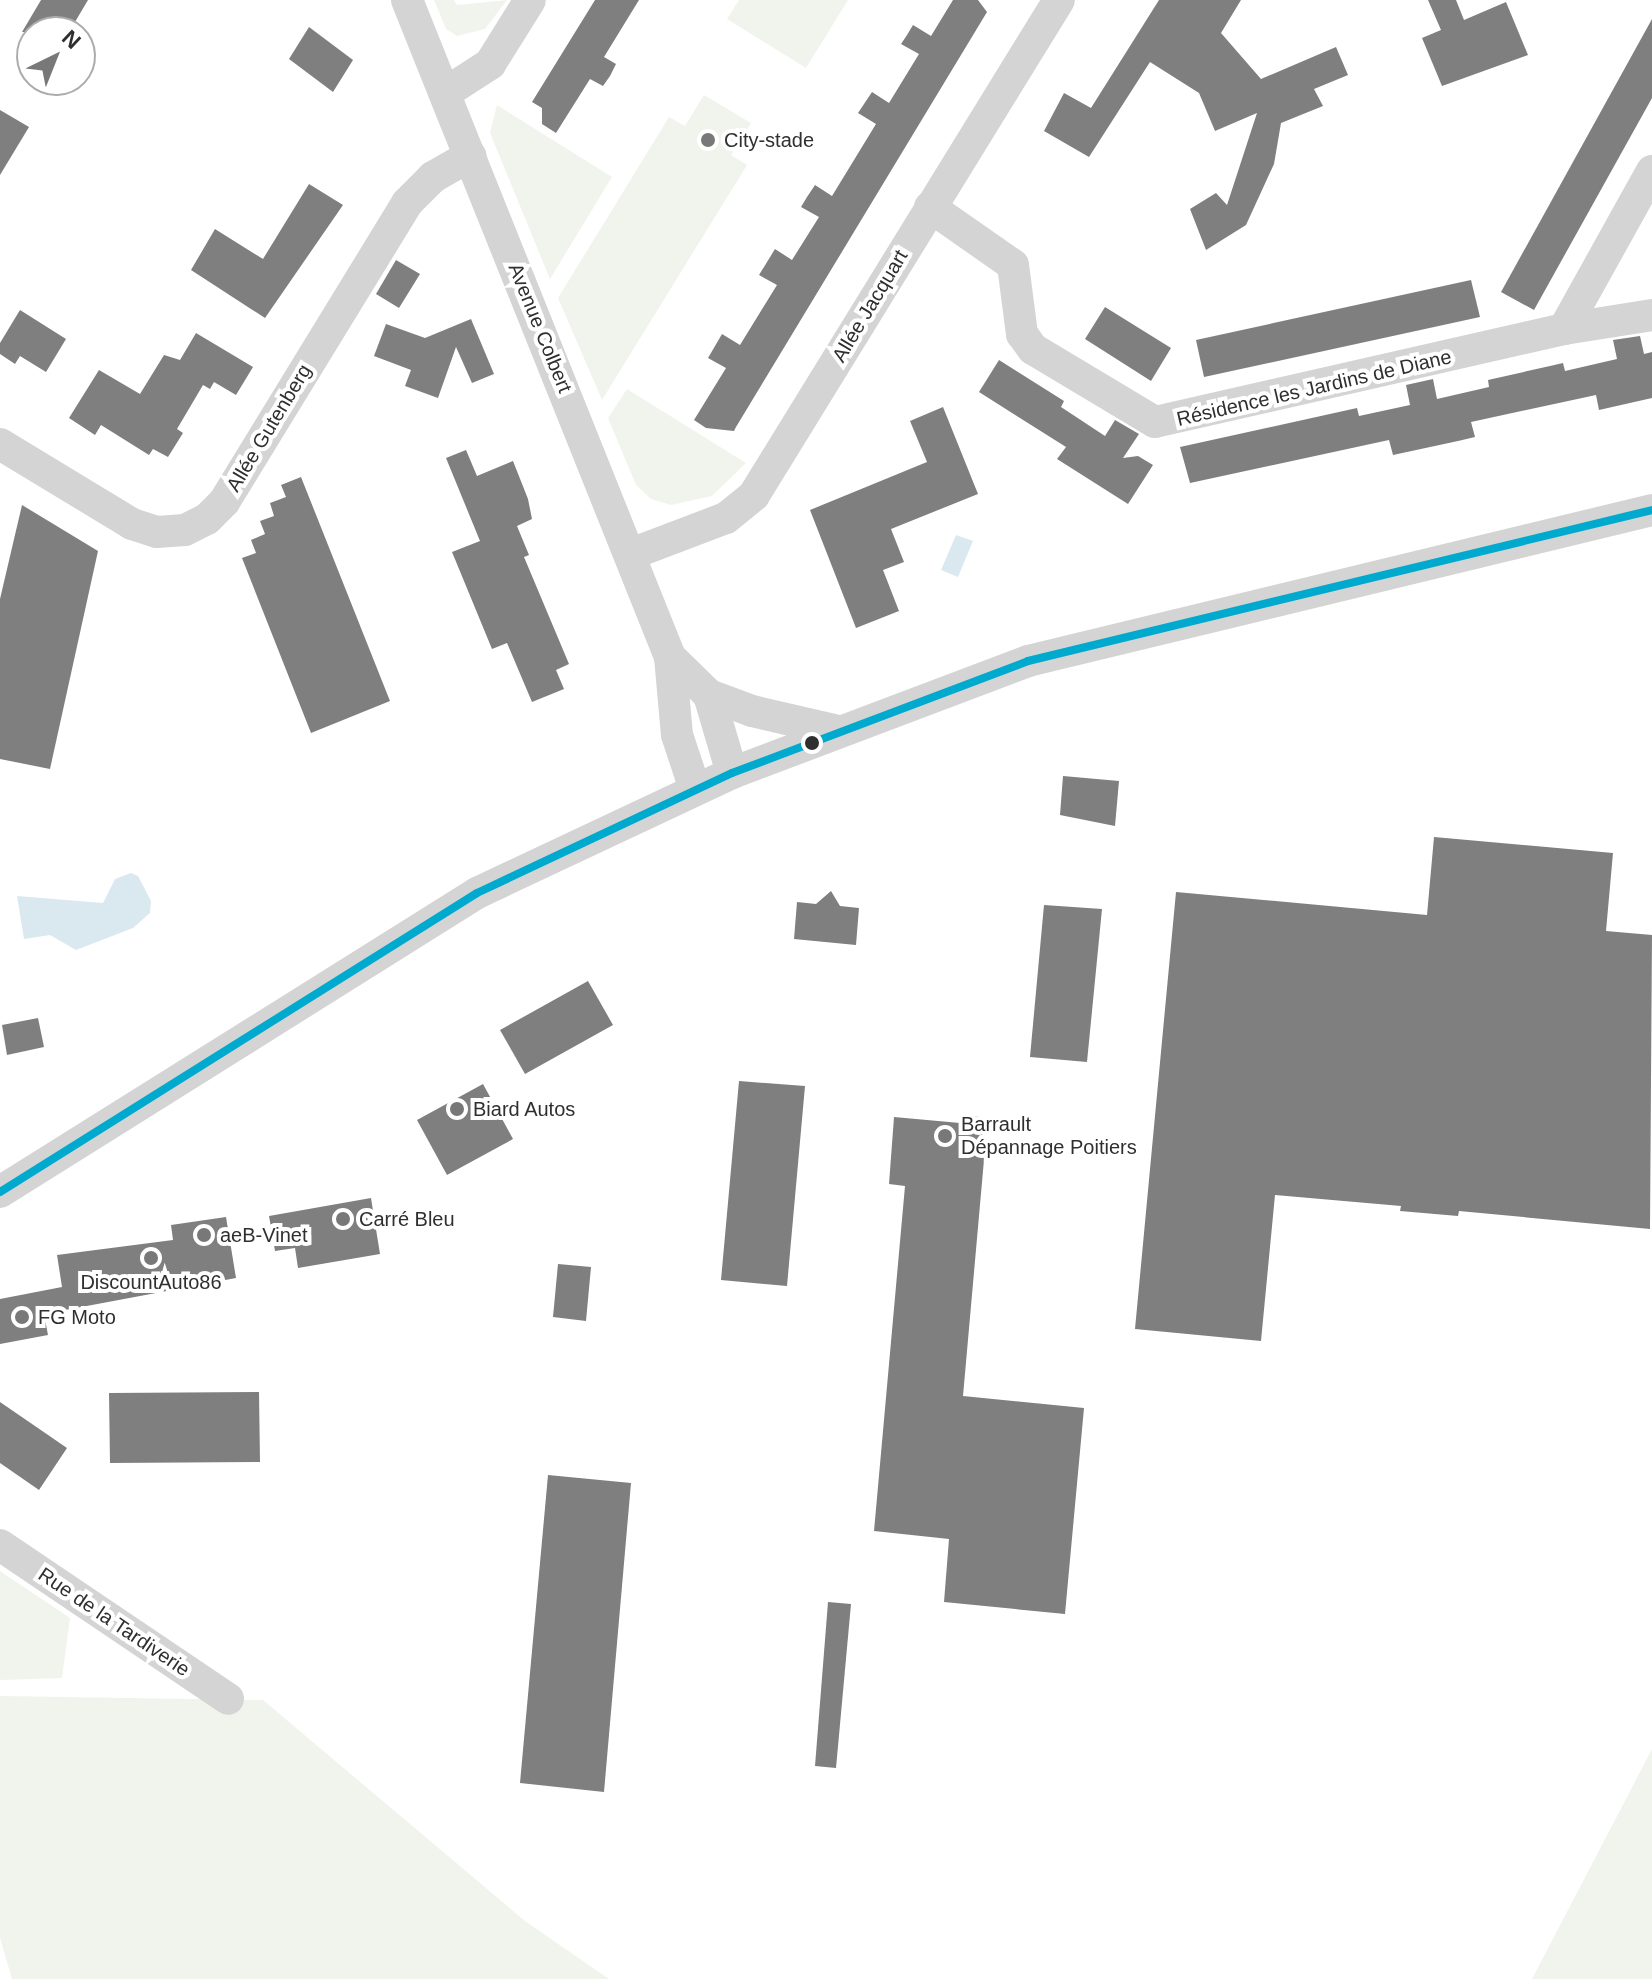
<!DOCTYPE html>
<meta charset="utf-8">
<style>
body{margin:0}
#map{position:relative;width:1652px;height:1979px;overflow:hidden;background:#fff;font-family:Arial,sans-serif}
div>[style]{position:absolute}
.green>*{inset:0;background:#f1f4ec}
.water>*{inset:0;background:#dae9f0}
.building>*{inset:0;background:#7f7f7f}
.minor>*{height:32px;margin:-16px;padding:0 16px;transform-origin:16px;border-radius:16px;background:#d4d4d4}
.bus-1>*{height:8px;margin:-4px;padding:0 4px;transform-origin:4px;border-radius:4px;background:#00a9ce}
.dots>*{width:22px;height:22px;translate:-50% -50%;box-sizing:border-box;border:4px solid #fff;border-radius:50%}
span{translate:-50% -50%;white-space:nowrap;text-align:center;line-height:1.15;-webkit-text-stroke:8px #fff;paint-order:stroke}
.poi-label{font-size:20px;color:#2f2f2f}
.left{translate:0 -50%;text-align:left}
.street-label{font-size:20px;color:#2f2f2f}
.north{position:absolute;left:16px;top:16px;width:80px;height:80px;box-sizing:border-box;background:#fff;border:2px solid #acacac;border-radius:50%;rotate:43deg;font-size:22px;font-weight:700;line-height:32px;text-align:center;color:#2f2f2f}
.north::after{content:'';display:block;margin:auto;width:28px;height:36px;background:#787878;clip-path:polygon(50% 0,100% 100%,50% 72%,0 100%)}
</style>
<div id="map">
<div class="green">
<i style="clip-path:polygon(434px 0,454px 0,457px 5px,507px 0,485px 29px,457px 36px,446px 29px)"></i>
<i style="clip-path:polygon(739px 0,848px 0,806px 68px,727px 19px)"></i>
<i style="clip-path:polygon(704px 95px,751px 123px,731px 155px,747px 165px,602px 400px,558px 298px,669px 117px,685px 126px)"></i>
<i style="clip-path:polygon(497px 105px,612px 177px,550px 279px,490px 133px)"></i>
<i style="clip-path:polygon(627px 389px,746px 463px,712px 496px,671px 505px,651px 499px,636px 485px,608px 418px)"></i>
<i style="clip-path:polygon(0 1571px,70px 1618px,62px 1678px,0 1680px)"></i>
<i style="clip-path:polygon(0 1696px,263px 1700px,525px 1921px,609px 1979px,12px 1979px,0 1938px)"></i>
<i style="clip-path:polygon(1652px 1749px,1652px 1979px,1532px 1979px)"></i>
</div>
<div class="water">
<i style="clip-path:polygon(956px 535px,973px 541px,958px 577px,941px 570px)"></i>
<i style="clip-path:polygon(131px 873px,138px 876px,151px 901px,150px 913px,133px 928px,76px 950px,50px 935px,24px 939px,17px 896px,103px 903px,115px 879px)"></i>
</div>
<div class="building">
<i style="clip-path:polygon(41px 0,88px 0,69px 32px,22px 32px)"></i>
<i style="clip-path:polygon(595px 0,639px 0,604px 57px,616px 64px,610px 76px,603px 86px,590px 79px,556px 133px,542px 124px,542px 108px,532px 102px)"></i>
<i style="clip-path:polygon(953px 0,978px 0,987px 12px,736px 427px,734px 431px,706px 428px,694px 420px,726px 368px,708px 358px,722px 334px,740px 345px,777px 285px,759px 275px,775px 249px,792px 260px,819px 217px,801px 207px,807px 197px,815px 185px,832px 196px,876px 124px,858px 113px,872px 92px,889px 103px,919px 54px,901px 44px,907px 35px,913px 25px,931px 36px)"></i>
<i style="clip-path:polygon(1159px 0,1241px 0,1221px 33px,1261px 79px,1336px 47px,1348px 75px,1314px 89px,1323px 106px,1281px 123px,1274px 164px,1246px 225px,1206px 250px,1190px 209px,1216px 193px,1227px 205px,1257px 113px,1215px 131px,1199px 93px,1150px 62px,1089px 157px,1044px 131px,1064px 93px,1091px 108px)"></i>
<i style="clip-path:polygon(1428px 0,1456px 0,1464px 20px,1506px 2px,1528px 55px,1442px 86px,1422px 38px,1441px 30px)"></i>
<i style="clip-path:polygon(1652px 19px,1652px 98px,1534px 310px,1501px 292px)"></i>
<i style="clip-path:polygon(309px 27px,353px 60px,333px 92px,289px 59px)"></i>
<i style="clip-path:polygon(0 110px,29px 127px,0 175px)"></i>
<i style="clip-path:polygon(309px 184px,343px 205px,265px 318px,191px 270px,215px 229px,263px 259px)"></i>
<i style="clip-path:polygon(396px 260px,420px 274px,399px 308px,376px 294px)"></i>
<i style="clip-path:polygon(1471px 280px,1480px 317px,1204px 377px,1196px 340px)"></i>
<i style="clip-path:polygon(1105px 307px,1171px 348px,1151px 381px,1085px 339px)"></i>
<i style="clip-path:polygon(20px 310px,66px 339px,46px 372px,20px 356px,15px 364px,0 354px,0 343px)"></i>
<i style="clip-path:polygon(471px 319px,494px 374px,472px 383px,456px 347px,438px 398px,405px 386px,411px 370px,374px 356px,386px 324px,425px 338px)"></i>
<i style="clip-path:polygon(196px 333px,253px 367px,236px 395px,214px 382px,210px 389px,203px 385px,177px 429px,183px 433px,168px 457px,153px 449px,149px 455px,101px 425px,95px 435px,69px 418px,99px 370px,140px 394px,164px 355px,180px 360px)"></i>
<i style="clip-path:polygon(1640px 336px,1644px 354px,1652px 352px,1652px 398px,1599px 410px,1596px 395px,1471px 422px,1475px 437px,1458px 441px,1393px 455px,1389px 440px,1190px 483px,1180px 447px,1357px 408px,1359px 416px,1410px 405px,1406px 385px,1433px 379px,1437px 399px,1489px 387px,1488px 380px,1550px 366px,1563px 363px,1565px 371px,1617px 359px,1613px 340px)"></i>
<i style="clip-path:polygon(999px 360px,1064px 401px,1061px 407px,1105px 436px,1115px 420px,1139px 434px,1123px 458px,1138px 456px,1153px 465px,1128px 504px,1057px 459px,1066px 447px,979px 392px)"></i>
<i style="clip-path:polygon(943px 407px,978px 494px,891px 529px,904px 562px,883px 570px,899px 611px,856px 628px,810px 510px,927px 462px,910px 421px)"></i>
<i style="clip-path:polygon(466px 450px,477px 476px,513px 461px,528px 499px,532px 519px,517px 526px,529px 555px,524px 557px,569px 664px,556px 670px,564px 689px,532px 702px,507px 643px,492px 649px,452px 552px,480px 541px,446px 458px)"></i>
<i style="clip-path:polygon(301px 477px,390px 701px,311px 733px,242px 558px,256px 553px,251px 540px,265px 534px,260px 521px,274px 516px,270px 503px,286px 497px,281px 485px)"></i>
<i style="clip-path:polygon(22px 505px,98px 551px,50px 769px,0 759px,0 599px)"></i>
<i style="clip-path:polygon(1063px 776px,1119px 781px,1115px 826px,1060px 815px)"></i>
<i style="clip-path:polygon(1434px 837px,1613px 853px,1606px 931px,1652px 935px,1650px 1229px,1459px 1211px,1458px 1216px,1400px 1211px,1401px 1206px,1275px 1195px,1261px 1341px,1135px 1329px,1176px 892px,1427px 915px)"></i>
<i style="clip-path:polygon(831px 891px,840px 906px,859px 908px,856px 945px,794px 939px,797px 902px,816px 904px)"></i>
<i style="clip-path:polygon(1044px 905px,1102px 909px,1087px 1062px,1030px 1057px)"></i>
<i style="clip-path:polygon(588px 981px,613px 1025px,525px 1074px,500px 1030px)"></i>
<i style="clip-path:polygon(38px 1018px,44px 1047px,7px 1055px,2px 1025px)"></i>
<i style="clip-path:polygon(739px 1081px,805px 1086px,787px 1286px,721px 1280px)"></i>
<i style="clip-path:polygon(483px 1084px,513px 1139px,447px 1175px,417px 1120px)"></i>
<i style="clip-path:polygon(960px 1115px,982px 1117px,982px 1125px,987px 1126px,963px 1396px,1084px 1408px,1065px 1614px,944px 1602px,949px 1539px,874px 1531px,905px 1186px,889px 1184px,894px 1117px,960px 1123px)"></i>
<i style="clip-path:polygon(371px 1198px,380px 1254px,298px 1268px,295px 1248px,275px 1251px,269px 1216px)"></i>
<i style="clip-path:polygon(226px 1217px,236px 1278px,44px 1314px,48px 1335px,0 1344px,0 1299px,62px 1287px,57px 1255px,173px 1240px,171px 1225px)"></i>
<i style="clip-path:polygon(558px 1264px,591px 1267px,586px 1321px,553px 1317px)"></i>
<i style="clip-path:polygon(259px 1392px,260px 1462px,110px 1463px,109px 1393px)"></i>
<i style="clip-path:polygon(0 1402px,67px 1448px,39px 1490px,0 1463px)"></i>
<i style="clip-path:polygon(548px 1475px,631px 1483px,604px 1792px,520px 1783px)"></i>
<i style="clip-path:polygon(828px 1602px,851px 1604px,836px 1768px,815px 1766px)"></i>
</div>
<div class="minor">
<i style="left:407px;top:0;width:708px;rotate:68.18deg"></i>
<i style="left:670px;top:657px;width:78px;rotate:84.9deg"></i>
<i style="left:677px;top:735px;width:57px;rotate:71.6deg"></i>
<i style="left:445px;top:93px;width:54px;rotate:-32.8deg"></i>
<i style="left:490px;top:64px;width:75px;rotate:-58deg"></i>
<i style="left:930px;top:207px;width:101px;rotate:34.9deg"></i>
<i style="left:1013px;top:265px;width:70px;rotate:82.6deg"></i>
<i style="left:1022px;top:334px;width:19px;rotate:54deg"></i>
<i style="left:1033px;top:349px;width:142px;rotate:30.9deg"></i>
<i style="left:1155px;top:422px;width:419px;rotate:-12.8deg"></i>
<i style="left:1564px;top:329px;width:89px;rotate:-9deg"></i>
<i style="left:1564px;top:329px;width:181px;rotate:-60.9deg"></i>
<i style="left:0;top:444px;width:154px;rotate:31.2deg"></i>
<i style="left:132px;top:524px;width:26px;rotate:18deg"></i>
<i style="left:157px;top:532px;width:28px;rotate:-4deg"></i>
<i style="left:185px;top:530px;width:25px;rotate:-27deg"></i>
<i style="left:207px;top:519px;width:24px;rotate:-45deg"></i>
<i style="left:224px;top:502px;width:351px;rotate:-58.5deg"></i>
<i style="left:407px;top:203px;width:37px;rotate:-45deg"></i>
<i style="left:433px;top:177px;width:43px;rotate:-29.6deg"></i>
<i style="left:631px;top:554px;width:102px;rotate:-20.8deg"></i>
<i style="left:726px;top:518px;width:36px;rotate:-39deg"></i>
<i style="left:754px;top:495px;width:581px;rotate:-58.36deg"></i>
<i style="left:670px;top:657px;width:54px;rotate:44.3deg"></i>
<i style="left:709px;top:695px;width:81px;rotate:73.6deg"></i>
<i style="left:709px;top:695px;width:46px;rotate:20.4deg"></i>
<i style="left:752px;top:711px;width:88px;rotate:13.1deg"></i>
<i style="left:0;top:1192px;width:563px;rotate:-32.08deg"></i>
<i style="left:477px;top:893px;width:282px;rotate:-25.2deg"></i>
<i style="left:732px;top:773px;width:316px;rotate:-20.7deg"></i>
<i style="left:1028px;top:661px;width:642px;rotate:-13.6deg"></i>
<i style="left:0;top:1545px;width:275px;rotate:34deg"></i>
</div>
<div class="bus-1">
<i style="left:0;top:1192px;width:563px;rotate:-32.08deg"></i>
<i style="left:477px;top:893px;width:282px;rotate:-25.2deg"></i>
<i style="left:732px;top:773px;width:316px;rotate:-20.7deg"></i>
<i style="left:1028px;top:661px;width:642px;rotate:-13.6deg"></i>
</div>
<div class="dots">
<i style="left:708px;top:140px;background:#787878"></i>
<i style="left:812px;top:743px;background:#2f2f2f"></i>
<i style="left:457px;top:1109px;background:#787878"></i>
<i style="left:945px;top:1136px;background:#787878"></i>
<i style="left:343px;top:1219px;background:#787878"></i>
<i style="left:204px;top:1235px;background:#787878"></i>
<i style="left:151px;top:1258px;background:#787878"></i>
<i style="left:22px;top:1317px;background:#787878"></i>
</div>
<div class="poi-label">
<span class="left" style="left:724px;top:140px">City-stade</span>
<span class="left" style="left:473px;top:1109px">Biard Autos</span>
<span class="left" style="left:961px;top:1136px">Barrault<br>Dépannage Poitiers</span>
<span class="left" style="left:359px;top:1219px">Carré Bleu</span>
<span class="left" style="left:220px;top:1235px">aeB-Vinet</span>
<span style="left:151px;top:1282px">DiscountAuto86</span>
<span class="left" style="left:38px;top:1317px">FG Moto</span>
</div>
<div class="street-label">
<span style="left:870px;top:306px;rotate:-59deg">Allée Jacquart</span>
<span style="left:540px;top:328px;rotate:68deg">Avenue Colbert</span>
<span style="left:1314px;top:388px;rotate:-13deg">Résidence les Jardins de Diane</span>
<span style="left:269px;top:428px;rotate:-59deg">Allée Gutenberg</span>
<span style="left:114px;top:1622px;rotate:34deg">Rue de la Tardiverie</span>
</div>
<div class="north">N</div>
</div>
